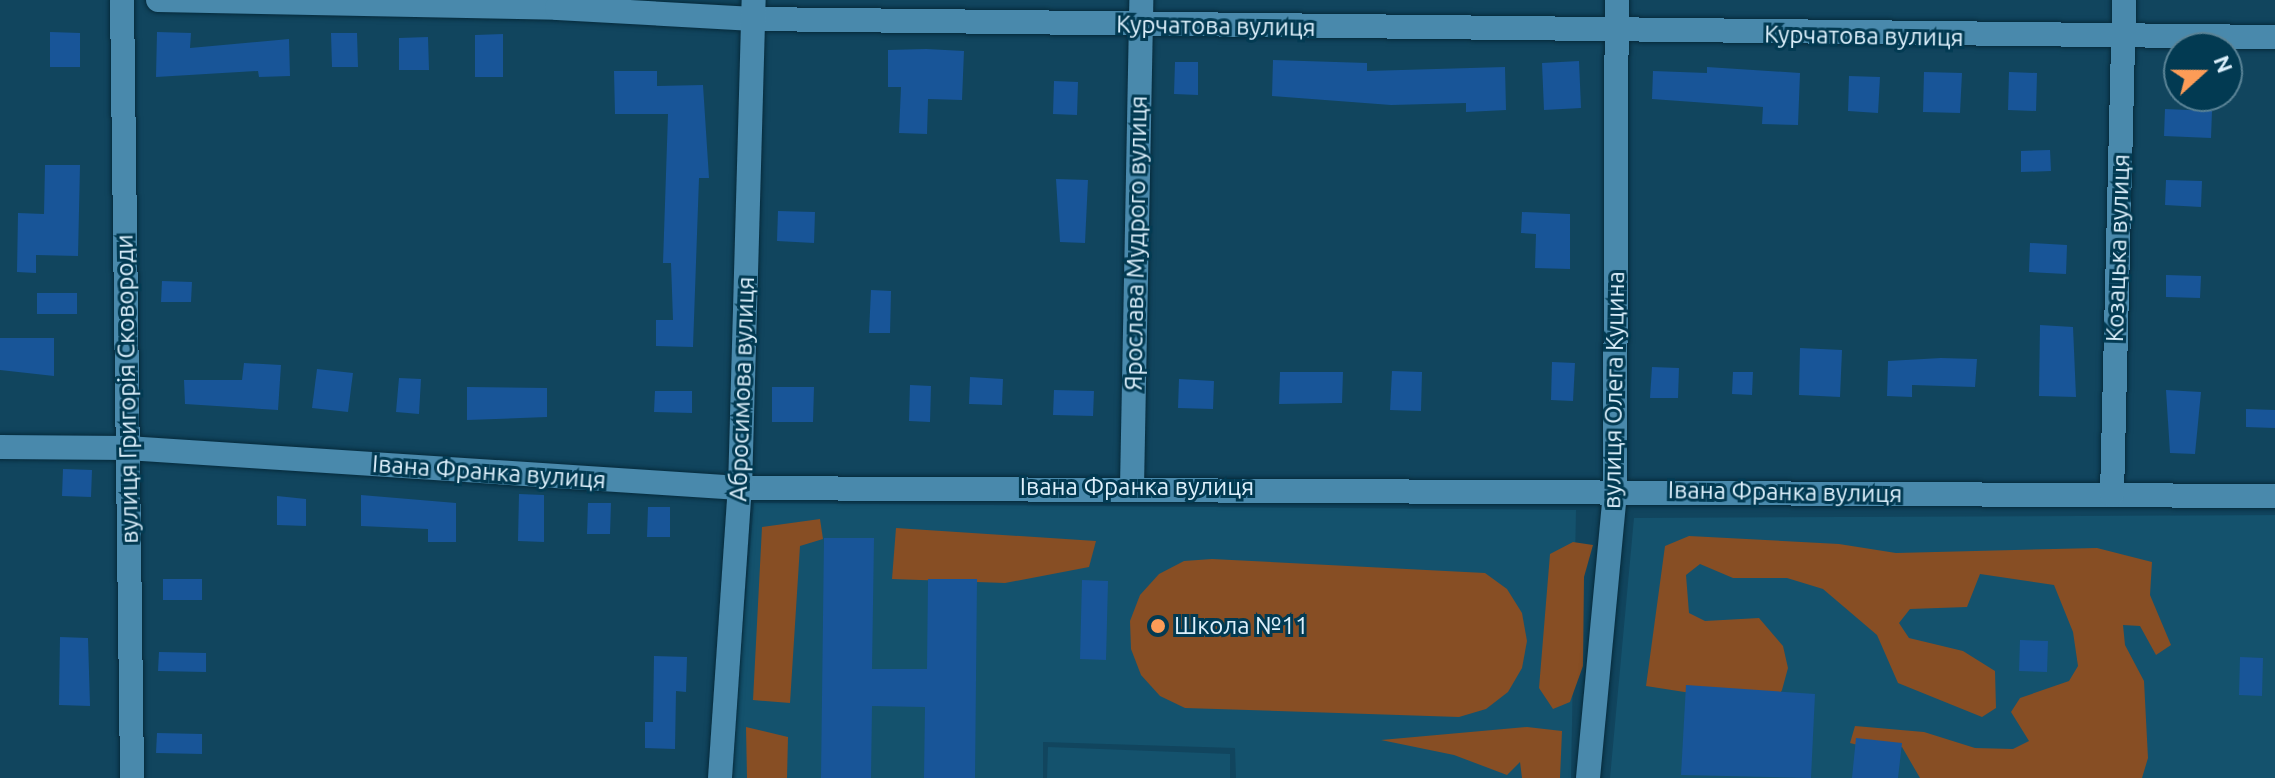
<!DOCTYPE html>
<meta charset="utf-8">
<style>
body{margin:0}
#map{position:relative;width:2275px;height:778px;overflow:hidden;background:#11455e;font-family:Ubuntu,sans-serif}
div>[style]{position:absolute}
.built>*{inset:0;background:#14526d}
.green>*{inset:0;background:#874e24}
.building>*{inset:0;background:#185598}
.roads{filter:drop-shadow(0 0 2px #062a3b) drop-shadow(0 0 2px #062a3b)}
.minor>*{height:24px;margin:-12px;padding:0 12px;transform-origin:12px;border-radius:12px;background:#4989ac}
.dots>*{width:22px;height:22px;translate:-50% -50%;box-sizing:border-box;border:4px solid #023a52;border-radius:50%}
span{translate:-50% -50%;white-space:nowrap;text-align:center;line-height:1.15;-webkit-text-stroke:6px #023a52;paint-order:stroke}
.street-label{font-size:24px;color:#ddf0fc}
.poi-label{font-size:24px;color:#ddf0fc}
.left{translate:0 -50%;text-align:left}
.north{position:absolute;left:2163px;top:32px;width:80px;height:80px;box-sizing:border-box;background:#023a52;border:2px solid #5a8396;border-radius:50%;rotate:69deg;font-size:22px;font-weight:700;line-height:32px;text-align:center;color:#ddf0fc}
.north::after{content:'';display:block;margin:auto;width:28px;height:36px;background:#fd9c57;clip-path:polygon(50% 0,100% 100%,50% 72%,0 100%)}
</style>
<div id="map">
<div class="built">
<i style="clip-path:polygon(754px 503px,1576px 510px,1571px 778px,1236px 778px,1235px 748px,1043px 742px,1043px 778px,730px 778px)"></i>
<i style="clip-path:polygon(2275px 515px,2275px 778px,1610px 778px,1634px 518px)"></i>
<i style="clip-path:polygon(1048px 747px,1230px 754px,1230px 778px,1047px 778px)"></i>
</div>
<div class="green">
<i style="clip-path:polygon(820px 519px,823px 539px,800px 546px,790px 703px,753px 700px,762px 527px)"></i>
<i style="clip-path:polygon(896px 528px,1096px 541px,1089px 567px,1005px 583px,892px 579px)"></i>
<i style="clip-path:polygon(1689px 536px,1839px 544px,1896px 553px,2097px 548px,2152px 562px,2150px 595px,2171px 645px,2156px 655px,2140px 626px,2123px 625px,2125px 645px,2144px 681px,2148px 758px,2142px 778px,1920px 778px,1902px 747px,1885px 752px,1850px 743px,1855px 726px,1924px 732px,1975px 748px,2013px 749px,2029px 741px,2011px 712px,2020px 698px,2069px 681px,2078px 666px,2073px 632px,2054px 585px,1980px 574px,1967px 607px,1910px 609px,1899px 623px,1909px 638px,1963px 651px,1995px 671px,1996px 708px,1982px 717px,1898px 683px,1877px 635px,1823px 589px,1787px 578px,1733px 578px,1700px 564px,1686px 575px,1689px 613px,1705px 621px,1759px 618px,1783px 646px,1788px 668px,1782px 690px,1763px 725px,1710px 696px,1646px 686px,1665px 546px)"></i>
<i style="clip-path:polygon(1573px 542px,1593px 545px,1584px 577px,1583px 666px,1570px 702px,1553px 709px,1539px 688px,1550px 554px)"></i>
<i style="clip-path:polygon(1212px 559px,1485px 573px,1507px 589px,1522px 613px,1527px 641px,1522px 668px,1508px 692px,1486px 709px,1459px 717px,1185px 708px,1160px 696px,1141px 675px,1131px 649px,1130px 621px,1140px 595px,1159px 574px,1184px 561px)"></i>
<i style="clip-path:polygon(746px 727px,788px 737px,787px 778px,747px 778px)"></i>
<i style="clip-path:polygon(1527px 727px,1562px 731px,1560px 778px,1522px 778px,1520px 762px,1507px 775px,1454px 755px,1381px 740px)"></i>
</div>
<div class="building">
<i style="clip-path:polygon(50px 32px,80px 33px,80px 67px,50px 67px)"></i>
<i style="clip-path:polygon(157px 32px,191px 33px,190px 48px,289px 39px,290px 76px,259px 77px,258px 71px,156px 77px)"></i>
<i style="clip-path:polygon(331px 33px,357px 33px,358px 67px,332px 67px)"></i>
<i style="clip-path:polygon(503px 34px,503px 77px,475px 77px,475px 35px)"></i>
<i style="clip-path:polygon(428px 37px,429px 70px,399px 70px,399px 38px)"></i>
<i style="clip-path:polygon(926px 49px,964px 51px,962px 100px,928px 99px,927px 134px,899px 133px,901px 87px,888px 87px,888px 50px)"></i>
<i style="clip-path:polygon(1273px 60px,1367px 63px,1367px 71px,1505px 67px,1506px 110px,1466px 112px,1466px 103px,1391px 105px,1272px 96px)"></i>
<i style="clip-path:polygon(1579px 61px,1581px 108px,1544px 110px,1542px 63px)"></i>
<i style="clip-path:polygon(1175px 62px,1198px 62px,1198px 95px,1174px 94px)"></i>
<i style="clip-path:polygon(1707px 67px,1800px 73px,1798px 125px,1762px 124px,1763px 107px,1652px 99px,1653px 71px,1707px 73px)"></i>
<i style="clip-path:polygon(614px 71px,657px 71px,657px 86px,703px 85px,709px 178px,699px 178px,693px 347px,656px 346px,656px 320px,673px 320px,671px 263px,663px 263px,668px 114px,615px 114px)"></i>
<i style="clip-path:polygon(1924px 72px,1962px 73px,1960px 113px,1923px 112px)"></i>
<i style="clip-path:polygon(2009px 72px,2037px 73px,2036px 111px,2008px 110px)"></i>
<i style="clip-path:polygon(1849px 76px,1880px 77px,1878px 113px,1848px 111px)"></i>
<i style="clip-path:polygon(1054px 81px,1078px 82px,1077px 115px,1053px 114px)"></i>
<i style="clip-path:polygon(2165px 109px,2212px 111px,2211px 138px,2164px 136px)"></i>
<i style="clip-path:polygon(2050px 150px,2051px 171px,2021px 172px,2021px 151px)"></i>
<i style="clip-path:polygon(45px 165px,80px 165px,78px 256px,36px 255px,36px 273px,17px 272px,18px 213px,44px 214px)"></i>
<i style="clip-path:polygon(1056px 179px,1088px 180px,1085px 243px,1060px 242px)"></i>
<i style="clip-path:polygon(2166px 180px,2202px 181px,2201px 207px,2165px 205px)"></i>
<i style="clip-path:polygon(778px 211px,815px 212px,814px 243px,777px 241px)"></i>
<i style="clip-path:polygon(1522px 212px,1570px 214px,1570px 269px,1535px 268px,1536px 234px,1521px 233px)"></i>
<i style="clip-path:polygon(2030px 243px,2067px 245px,2066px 274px,2029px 272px)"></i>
<i style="clip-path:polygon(2166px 275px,2201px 276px,2200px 298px,2166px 297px)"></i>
<i style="clip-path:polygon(162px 281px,192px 282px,191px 302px,161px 302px)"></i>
<i style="clip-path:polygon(871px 290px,891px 291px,890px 333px,869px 333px)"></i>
<i style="clip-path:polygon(37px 293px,77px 293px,77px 314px,37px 314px)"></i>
<i style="clip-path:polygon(2040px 325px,2073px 327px,2076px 397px,2039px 396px)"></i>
<i style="clip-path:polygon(0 338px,54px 338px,54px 376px,0 370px)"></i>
<i style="clip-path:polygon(1800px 348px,1842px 350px,1840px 397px,1799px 395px)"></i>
<i style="clip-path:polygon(1941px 358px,1977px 359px,1975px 387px,1912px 385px,1912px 397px,1887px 396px,1888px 361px)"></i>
<i style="clip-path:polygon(1552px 362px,1575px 363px,1573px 401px,1551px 400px)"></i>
<i style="clip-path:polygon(244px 363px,281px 365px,278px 410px,185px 404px,184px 380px,242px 380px)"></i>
<i style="clip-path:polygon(1652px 367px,1679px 368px,1678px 398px,1650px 398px)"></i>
<i style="clip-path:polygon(317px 369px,353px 373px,348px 412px,312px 408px)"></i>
<i style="clip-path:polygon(1392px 371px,1422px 372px,1421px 411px,1390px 410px)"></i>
<i style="clip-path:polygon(1280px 372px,1343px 372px,1342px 403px,1279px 404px)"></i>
<i style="clip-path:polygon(1733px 372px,1753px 372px,1752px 395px,1732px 394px)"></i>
<i style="clip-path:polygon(970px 377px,1003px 379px,1002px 405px,969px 404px)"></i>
<i style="clip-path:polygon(399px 378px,421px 379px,419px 414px,396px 412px)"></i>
<i style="clip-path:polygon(1179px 379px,1214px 381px,1213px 409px,1178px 408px)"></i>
<i style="clip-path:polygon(910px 385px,931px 386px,930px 422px,909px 421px)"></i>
<i style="clip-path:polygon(467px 387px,547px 388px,547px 417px,467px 420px)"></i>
<i style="clip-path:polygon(772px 387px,814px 387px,813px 422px,772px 422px)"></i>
<i style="clip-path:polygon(1054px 390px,1094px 391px,1093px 416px,1053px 415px)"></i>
<i style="clip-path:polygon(2166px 390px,2201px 392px,2195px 454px,2170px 453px)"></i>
<i style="clip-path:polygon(655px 391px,692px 391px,692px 413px,654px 412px)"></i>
<i style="clip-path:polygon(2246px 409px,2275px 410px,2275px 428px,2246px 427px)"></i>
<i style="clip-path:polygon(63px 469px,92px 470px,91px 497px,62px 496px)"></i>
<i style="clip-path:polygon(519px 494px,544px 495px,544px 542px,518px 541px)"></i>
<i style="clip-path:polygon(361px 495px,456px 503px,456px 542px,428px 542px,428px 529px,361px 526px)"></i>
<i style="clip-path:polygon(277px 496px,306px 499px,306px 526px,277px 525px)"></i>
<i style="clip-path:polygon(588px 503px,611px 503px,610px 534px,587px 534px)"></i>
<i style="clip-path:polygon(648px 507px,670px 507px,670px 537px,647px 537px)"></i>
<i style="clip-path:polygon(824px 538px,874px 538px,872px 669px,927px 669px,928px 579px,977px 579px,975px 778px,924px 778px,925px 707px,872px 706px,871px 778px,821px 778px)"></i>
<i style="clip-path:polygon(163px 579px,202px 579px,202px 600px,163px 600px)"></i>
<i style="clip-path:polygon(1082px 580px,1108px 581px,1106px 660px,1080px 659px)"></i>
<i style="clip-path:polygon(60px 637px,88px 638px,90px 706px,59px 705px)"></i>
<i style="clip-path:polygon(2020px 640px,2048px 641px,2047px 672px,2019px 671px)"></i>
<i style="clip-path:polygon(159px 652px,206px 653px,206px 672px,158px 671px)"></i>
<i style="clip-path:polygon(654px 656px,687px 657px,686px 692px,676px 691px,675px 749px,645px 748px,645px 722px,653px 722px)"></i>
<i style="clip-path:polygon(2240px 657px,2263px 658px,2262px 696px,2239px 695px)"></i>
<i style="clip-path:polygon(1686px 685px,1815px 694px,1811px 778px,1681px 775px)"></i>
<i style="clip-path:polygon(157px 733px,202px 734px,202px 754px,156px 753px)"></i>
<i style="clip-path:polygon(1856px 738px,1902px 743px,1898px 778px,1852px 778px)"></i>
</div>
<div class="roads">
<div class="minor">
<i style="left:122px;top:0;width:778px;rotate:89.26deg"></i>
<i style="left:158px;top:0;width:399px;rotate:1.1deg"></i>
<i style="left:557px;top:8px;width:197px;rotate:3.2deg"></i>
<i style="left:754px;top:19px;width:1521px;rotate:0.68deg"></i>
<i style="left:0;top:447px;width:127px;rotate:0.5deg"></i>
<i style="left:127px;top:448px;width:614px;rotate:3.73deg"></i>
<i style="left:740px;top:488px;width:1535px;rotate:0.3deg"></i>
<i style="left:1132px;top:487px;width:487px;rotate:-88.9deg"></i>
<i style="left:2112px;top:495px;width:495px;rotate:-88.6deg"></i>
<i style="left:720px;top:778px;width:291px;rotate:-86.1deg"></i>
<i style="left:740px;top:488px;width:488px;rotate:-88.4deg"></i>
<i style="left:1588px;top:778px;width:288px;rotate:-84.6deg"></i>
<i style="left:1615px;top:491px;width:491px;rotate:-89.8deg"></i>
</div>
</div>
<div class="dots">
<i style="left:1158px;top:626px;background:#fd9c57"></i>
</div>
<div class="street-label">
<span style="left:1216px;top:26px;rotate:1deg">Курчатова вулиця</span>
<span style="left:1864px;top:36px;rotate:1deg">Курчатова вулиця</span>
<span style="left:1136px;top:243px;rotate:-89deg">Ярослава Мудрого вулиця</span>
<span style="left:2118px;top:248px;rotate:-88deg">Козацька вулиця</span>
<span style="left:127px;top:389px;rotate:-91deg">вулиця Григорія Сковороди</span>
<span style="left:742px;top:389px;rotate:-88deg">Абросимова вулиця</span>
<span style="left:1614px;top:390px;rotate:-89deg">вулиця Олега Куцина</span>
<span style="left:489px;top:472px;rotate:4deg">Івана Франка вулиця</span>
<span style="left:1137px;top:487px">Івана Франка вулиця</span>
<span style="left:1785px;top:492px;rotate:1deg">Івана Франка вулиця</span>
</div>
<div class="poi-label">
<span class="left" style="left:1174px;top:626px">Школа №11</span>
</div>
<div class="north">N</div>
</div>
